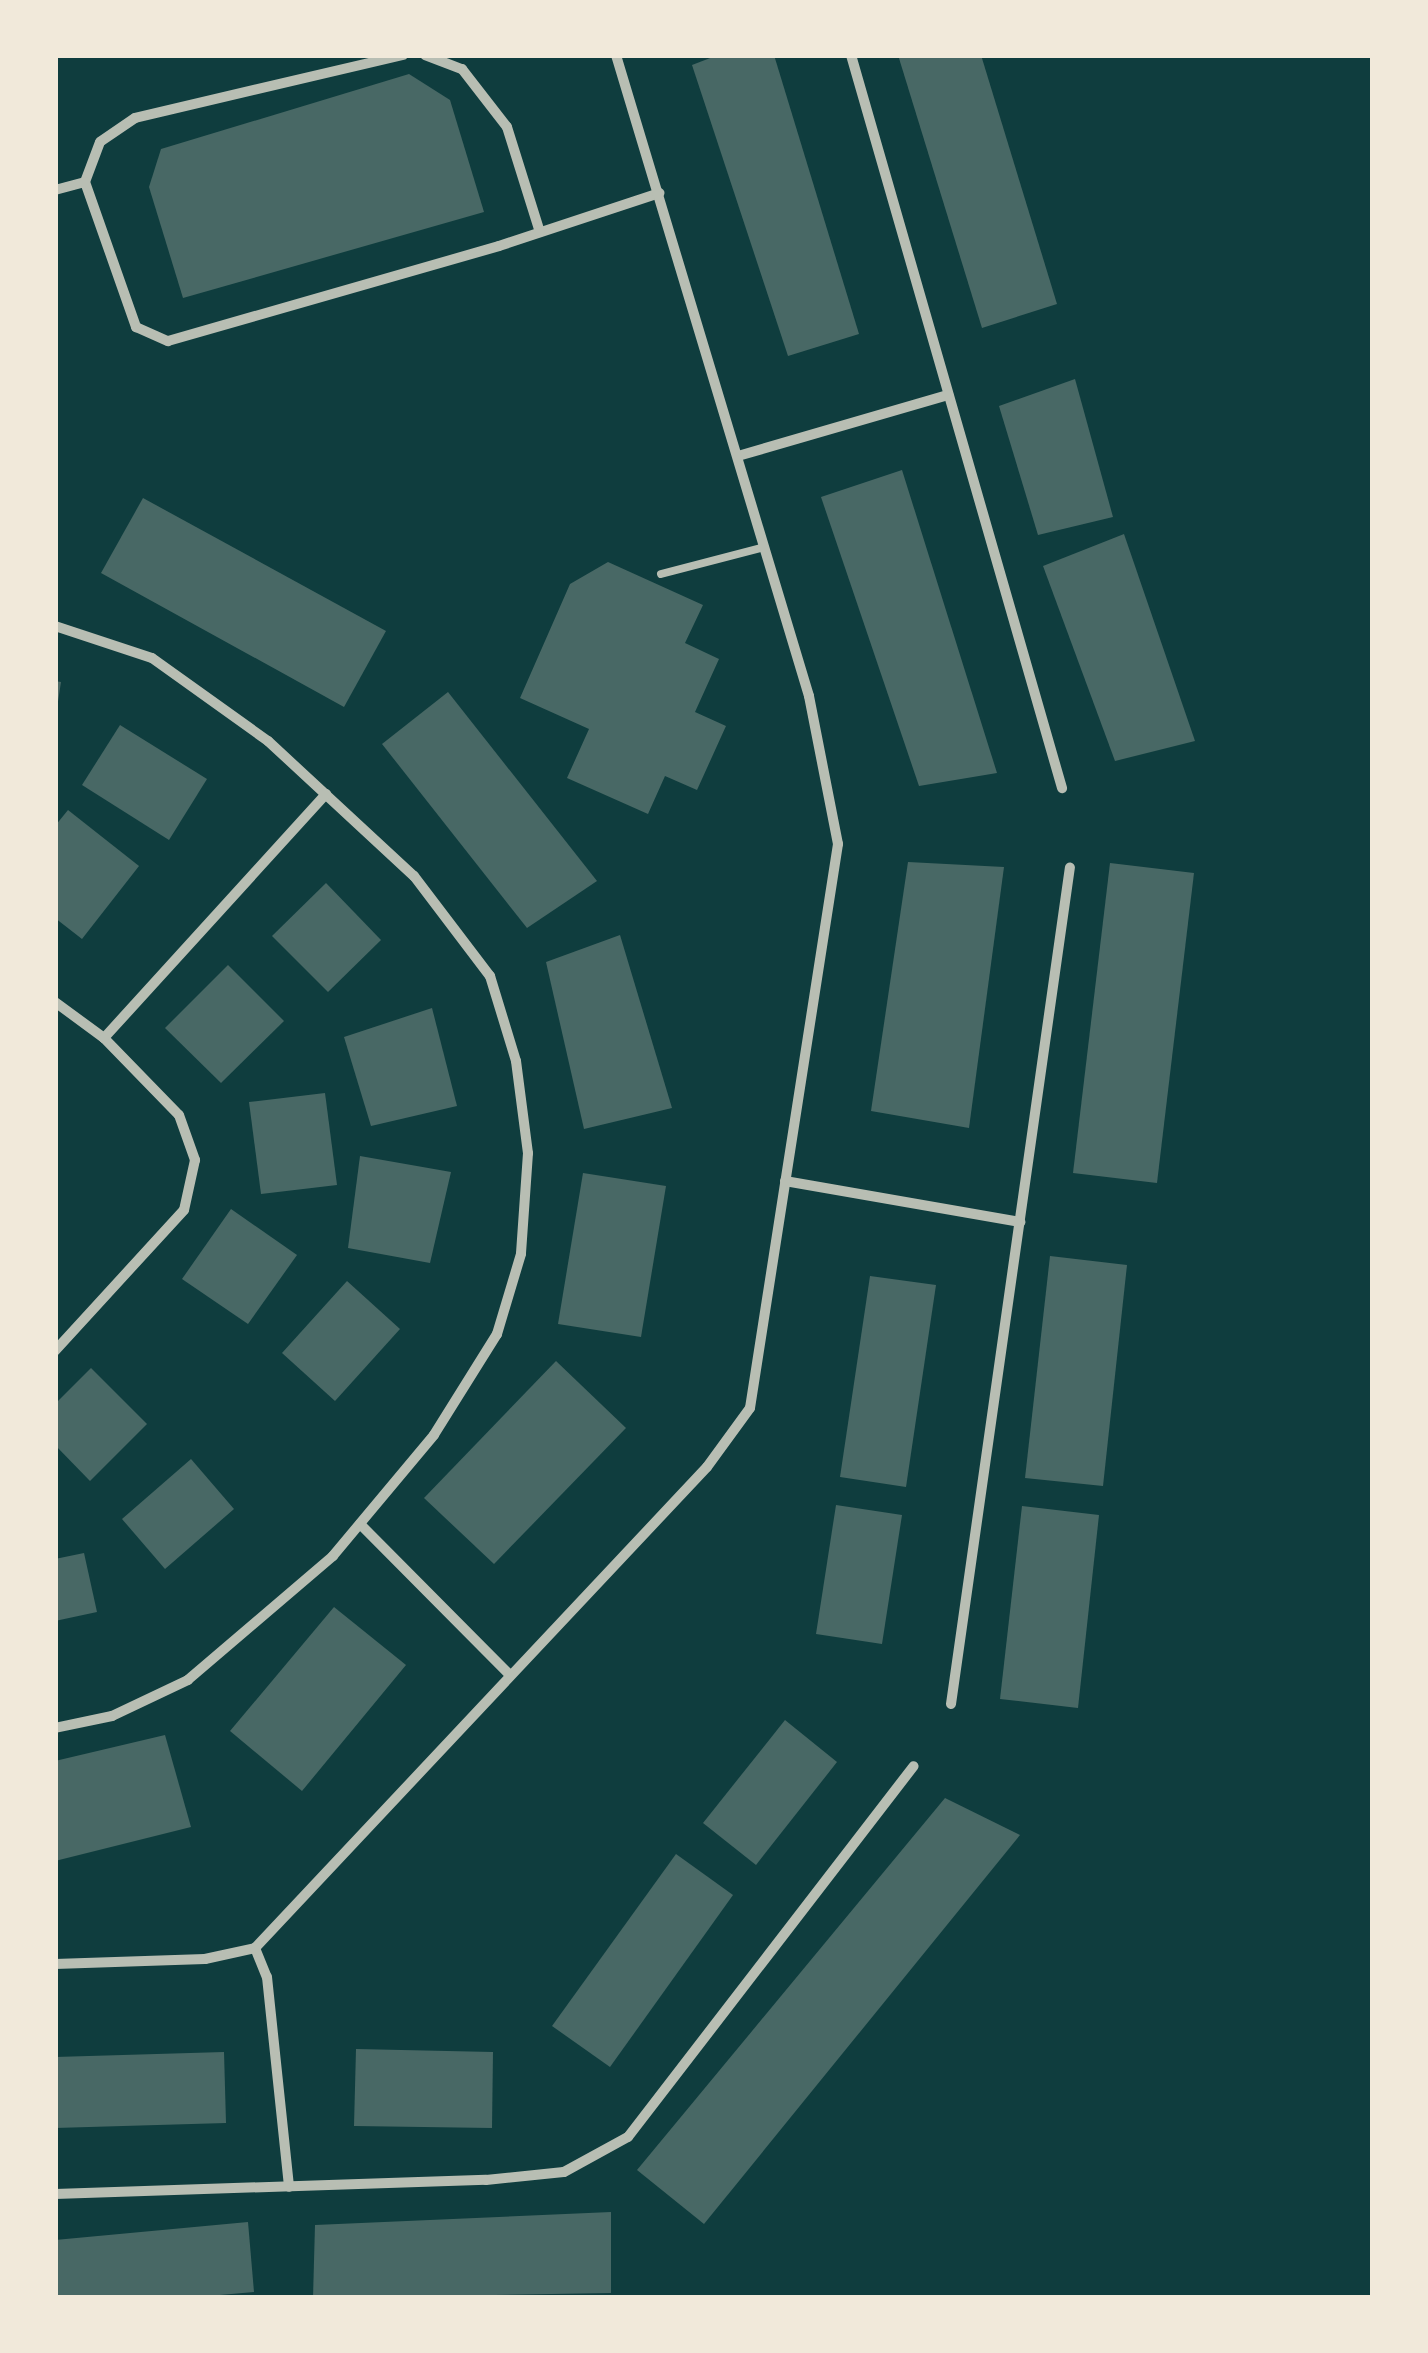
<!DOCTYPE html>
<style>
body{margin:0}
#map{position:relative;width:1428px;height:2353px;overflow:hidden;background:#0f3d3e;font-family:"Asap Condensed",sans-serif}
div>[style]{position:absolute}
.building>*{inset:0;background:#486865}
.service>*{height:8px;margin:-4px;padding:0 4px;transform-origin:4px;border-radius:4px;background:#b8beb3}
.minor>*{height:10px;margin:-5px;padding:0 5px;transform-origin:5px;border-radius:5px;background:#b8beb3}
span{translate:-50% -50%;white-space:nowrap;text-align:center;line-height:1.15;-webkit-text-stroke:8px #f1e9da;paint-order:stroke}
.frame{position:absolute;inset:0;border:58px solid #f1e9da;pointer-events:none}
</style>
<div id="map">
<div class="building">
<i style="clip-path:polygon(718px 55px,774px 55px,859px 334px,788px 356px,692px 65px)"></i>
<i style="clip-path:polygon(898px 55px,981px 55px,1057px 304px,982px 328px)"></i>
<i style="clip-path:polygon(409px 74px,450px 100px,484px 212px,183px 298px,149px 187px,161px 149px)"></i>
<i style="clip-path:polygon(1075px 379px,1113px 517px,1038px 535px,999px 406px)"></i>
<i style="clip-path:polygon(902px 470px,997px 773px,919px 786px,821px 497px)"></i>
<i style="clip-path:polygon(143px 498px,386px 631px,344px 707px,101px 573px)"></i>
<i style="clip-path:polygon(1124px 534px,1195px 741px,1115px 761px,1043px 566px)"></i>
<i style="clip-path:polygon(608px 562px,703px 605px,685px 643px,719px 659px,695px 712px,726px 726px,697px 790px,665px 776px,648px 814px,567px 778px,589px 729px,520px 698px,570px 584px)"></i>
<i style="clip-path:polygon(55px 681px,61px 682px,57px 708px,55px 708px)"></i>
<i style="clip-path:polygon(448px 692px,597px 881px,527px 928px,382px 744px)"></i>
<i style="clip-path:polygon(120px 725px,207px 779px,169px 840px,82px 785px)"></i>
<i style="clip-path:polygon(68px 810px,139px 866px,82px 939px,55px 918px,55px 826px)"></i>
<i style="clip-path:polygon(908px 862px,1004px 867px,969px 1128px,871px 1111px)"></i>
<i style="clip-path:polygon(1110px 863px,1194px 873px,1157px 1183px,1073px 1173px)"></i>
<i style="clip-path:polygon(326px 883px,381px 940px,328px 992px,272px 936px)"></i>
<i style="clip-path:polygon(620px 935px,672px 1108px,584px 1129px,546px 962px)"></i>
<i style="clip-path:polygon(228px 965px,284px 1021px,221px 1083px,165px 1028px)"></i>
<i style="clip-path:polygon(432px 1008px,457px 1106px,371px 1126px,344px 1037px)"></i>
<i style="clip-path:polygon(325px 1093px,337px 1185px,261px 1194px,249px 1102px)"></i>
<i style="clip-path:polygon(360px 1156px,451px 1172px,430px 1263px,348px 1248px)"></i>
<i style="clip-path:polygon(583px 1173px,666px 1186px,641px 1337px,558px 1324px)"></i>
<i style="clip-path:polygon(231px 1209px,297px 1255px,248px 1324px,182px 1279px)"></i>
<i style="clip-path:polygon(1050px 1256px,1127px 1265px,1103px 1486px,1025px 1478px)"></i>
<i style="clip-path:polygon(870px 1276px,936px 1285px,906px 1487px,840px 1477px)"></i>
<i style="clip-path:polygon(347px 1281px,400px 1329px,335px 1401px,282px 1353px)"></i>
<i style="clip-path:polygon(556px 1361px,626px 1428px,494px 1564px,424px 1498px)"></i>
<i style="clip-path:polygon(91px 1368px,147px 1424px,90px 1481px,55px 1445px,55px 1404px)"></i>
<i style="clip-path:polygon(191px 1459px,234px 1509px,165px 1569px,122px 1519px)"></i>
<i style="clip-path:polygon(836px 1505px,902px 1515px,882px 1644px,816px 1634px)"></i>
<i style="clip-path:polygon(1022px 1506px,1099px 1515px,1078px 1708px,1000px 1699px)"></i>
<i style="clip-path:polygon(84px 1553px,97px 1612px,55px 1621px,55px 1559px)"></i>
<i style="clip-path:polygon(334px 1607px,406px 1665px,302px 1791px,230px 1731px)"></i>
<i style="clip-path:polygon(785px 1720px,837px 1762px,756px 1865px,703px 1823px)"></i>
<i style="clip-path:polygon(165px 1735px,191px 1827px,55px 1861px,55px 1761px)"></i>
<i style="clip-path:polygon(945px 1798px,1020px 1835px,704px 2224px,637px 2170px)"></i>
<i style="clip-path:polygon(676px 1854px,733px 1895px,610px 2067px,552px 2026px)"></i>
<i style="clip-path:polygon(356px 2049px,493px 2052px,492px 2128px,354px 2126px)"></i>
<i style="clip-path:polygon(224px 2052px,226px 2123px,55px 2128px,55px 2057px)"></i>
<i style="clip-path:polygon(611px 2212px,611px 2293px,313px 2298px,315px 2225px)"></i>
<i style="clip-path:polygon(248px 2222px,254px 2292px,186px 2298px,55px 2298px,55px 2240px)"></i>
</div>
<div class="service">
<i style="left:661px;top:574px;width:107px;rotate:-14.6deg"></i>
</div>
<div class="minor">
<i style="left:403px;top:55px;width:275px;rotate:166.8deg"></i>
<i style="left:135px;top:118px;width:42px;rotate:145.6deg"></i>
<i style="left:100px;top:142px;width:43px;rotate:110.6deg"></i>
<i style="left:85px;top:182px;width:154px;rotate:70.6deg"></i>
<i style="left:136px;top:327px;width:35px;rotate:24deg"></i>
<i style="left:168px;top:341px;width:344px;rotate:-16deg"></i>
<i style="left:499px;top:246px;width:169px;rotate:-18.3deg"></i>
<i style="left:425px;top:55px;width:40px;rotate:21deg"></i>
<i style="left:462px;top:69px;width:73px;rotate:52.2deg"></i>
<i style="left:507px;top:127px;width:110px;rotate:72.6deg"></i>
<i style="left:851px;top:55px;width:763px;rotate:73.94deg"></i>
<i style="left:55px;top:190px;width:31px;rotate:-15deg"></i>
<i style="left:738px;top:456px;width:219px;rotate:-16.2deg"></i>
<i style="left:55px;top:626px;width:102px;rotate:18.3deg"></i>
<i style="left:152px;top:658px;width:143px;rotate:35.6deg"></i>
<i style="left:268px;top:741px;width:199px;rotate:42.8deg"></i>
<i style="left:414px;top:876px;width:126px;rotate:52.8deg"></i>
<i style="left:490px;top:976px;width:89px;rotate:73deg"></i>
<i style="left:516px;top:1061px;width:93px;rotate:82.6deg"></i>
<i style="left:528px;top:1153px;width:101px;rotate:94deg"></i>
<i style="left:521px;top:1254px;width:84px;rotate:106.7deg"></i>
<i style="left:497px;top:1334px;width:119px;rotate:122deg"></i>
<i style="left:434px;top:1435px;width:158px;rotate:129.9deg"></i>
<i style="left:333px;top:1556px;width:191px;rotate:139.5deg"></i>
<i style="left:188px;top:1680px;width:84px;rotate:154.7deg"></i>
<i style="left:112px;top:1716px;width:58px;rotate:168.1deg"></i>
<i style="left:55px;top:1002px;width:61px;rotate:36.3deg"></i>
<i style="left:104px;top:1038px;width:107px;rotate:45.8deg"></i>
<i style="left:179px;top:1115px;width:48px;rotate:70.4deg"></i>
<i style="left:195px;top:1160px;width:51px;rotate:102.4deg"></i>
<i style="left:184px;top:1210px;width:191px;rotate:132.5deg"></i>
<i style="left:104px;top:1038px;width:330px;rotate:-47.7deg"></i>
<i style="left:785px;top:1181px;width:239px;rotate:9.9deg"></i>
<i style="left:360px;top:1524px;width:213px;rotate:45.2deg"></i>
<i style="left:951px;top:1704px;width:845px;rotate:-81.91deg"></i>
<i style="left:255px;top:1948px;width:31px;rotate:68deg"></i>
<i style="left:267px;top:1977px;width:211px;rotate:84deg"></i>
<i style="left:55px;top:1964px;width:150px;rotate:-1.9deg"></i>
<i style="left:205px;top:1959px;width:51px;rotate:-12.4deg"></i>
<i style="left:255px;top:1948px;width:660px;rotate:-46.78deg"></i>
<i style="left:707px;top:1467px;width:73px;rotate:-53.9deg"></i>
<i style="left:750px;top:1408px;width:571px;rotate:-81.13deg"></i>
<i style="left:838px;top:844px;width:151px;rotate:-101.1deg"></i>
<i style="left:809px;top:696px;width:669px;rotate:-106.76deg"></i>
<i style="left:55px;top:2194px;width:431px;rotate:-1.9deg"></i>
<i style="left:486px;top:2180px;width:78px;rotate:-5.9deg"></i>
<i style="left:564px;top:2172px;width:73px;rotate:-28.7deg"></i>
<i style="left:628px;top:2137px;width:468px;rotate:-52.4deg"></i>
</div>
<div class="frame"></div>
</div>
